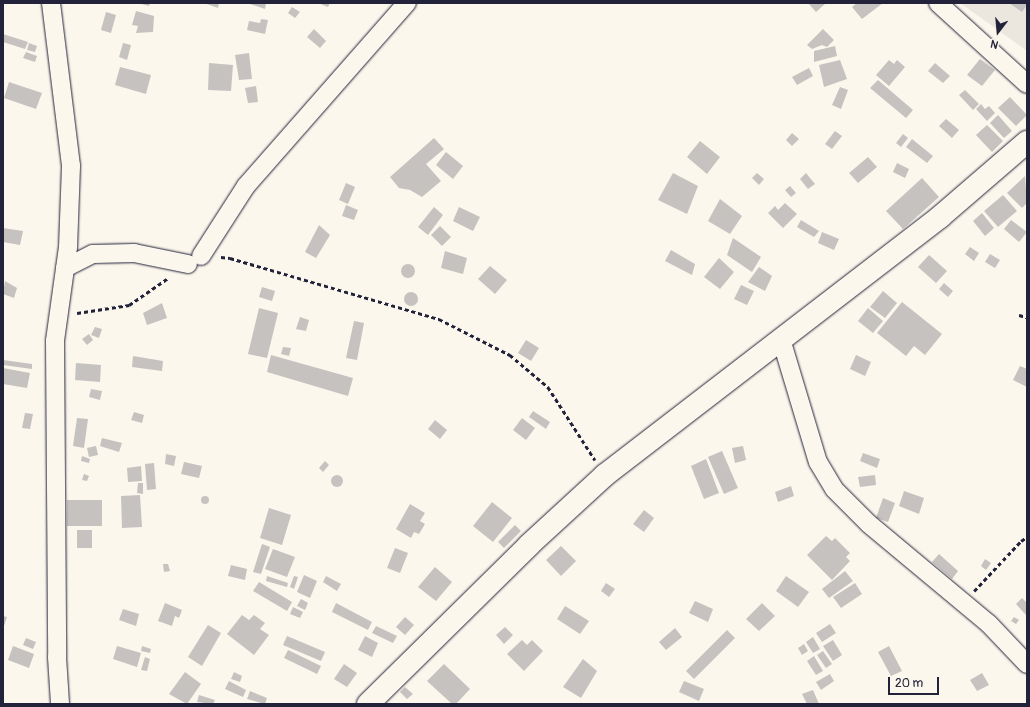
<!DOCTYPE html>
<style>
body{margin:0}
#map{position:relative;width:1030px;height:707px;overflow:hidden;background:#fbf7ec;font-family:Pangolin,sans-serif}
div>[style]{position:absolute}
.built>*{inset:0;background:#ebe7df}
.building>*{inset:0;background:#c6c2c0}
.round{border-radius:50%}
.path>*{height:2.5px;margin-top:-1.25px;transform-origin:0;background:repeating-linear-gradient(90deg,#22223b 0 4px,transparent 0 7px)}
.roads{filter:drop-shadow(0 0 1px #22223b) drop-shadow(0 0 1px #22223b)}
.minor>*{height:18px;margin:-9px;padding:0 9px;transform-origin:9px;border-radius:9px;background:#fbf7ec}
.tertiary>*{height:22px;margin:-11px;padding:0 11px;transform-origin:11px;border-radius:11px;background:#fbf7ec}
span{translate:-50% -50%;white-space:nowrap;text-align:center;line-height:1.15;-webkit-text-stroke:3px #fbf7ec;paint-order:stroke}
.frame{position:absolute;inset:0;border:4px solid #22223b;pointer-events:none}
.north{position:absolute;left:978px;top:12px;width:40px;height:40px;-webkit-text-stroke:3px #fbf7ec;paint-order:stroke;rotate:196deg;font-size:11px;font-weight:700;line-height:16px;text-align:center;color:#22223b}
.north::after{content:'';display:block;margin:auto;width:14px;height:18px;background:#22223b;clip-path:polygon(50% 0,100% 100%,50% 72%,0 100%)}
.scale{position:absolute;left:888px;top:677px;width:51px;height:18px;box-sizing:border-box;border:2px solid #22223b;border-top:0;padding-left:5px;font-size:12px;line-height:14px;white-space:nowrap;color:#22223b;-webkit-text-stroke:3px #fbf7ec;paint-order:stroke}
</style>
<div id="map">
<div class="built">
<i style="clip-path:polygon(960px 3px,1027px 3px,1027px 51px)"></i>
</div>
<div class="building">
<i style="clip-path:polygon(138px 3px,150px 3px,149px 6px)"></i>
<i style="clip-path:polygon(204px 3px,219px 3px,218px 8px)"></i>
<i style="clip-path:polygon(247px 3px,266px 3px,265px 9px)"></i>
<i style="clip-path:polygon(318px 3px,330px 3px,328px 7px)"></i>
<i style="clip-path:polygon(808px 3px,826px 3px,816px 12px)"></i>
<i style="clip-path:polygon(857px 3px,883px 3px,862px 19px,852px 7px)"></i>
<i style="clip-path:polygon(1009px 3px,1027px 3px,1027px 5px,1022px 12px)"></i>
<i style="clip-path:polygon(292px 7px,300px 12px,295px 18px,288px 13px)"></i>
<i style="clip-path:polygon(136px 11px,154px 16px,153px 32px,136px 33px,138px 26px,132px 25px)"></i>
<i style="clip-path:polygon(106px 12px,116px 15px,111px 33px,101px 30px)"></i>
<i style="clip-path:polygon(261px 19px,268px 20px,265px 34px,247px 30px,249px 21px,260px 23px)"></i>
<i style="clip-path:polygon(314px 29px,326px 41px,320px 48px,307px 37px)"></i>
<i style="clip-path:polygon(823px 29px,834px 40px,827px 47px,822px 45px,812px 49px,807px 45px)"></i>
<i style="clip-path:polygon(3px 34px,28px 42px,25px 49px,3px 42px)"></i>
<i style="clip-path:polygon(29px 43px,37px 46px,35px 52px,27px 50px)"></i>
<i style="clip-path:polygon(123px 43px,131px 45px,127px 60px,119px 57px)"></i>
<i style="clip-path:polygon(835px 46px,837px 56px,814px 62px,814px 51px)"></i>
<i style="clip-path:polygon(26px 52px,37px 56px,35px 62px,23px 58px)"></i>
<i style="clip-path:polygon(249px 53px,252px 79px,239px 80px,235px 55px)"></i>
<i style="clip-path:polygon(980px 59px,995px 70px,982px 86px,967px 75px)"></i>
<i style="clip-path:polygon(840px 60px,847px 79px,824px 87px,819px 65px)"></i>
<i style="clip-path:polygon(889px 60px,894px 64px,897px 60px,905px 67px,889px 86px,876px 75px)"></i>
<i style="clip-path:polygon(209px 63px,233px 65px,231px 91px,208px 90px)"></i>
<i style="clip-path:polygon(935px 63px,950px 76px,943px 83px,928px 71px)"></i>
<i style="clip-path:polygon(120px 67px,151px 75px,146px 94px,115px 85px)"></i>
<i style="clip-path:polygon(809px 68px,813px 76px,797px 85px,792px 77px)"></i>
<i style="clip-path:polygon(878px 80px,913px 110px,906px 118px,870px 88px)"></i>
<i style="clip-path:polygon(9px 82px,42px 93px,36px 109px,4px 98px)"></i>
<i style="clip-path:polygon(256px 86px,258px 102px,248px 103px,245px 88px)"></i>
<i style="clip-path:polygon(840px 87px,848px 90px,841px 109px,832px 105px)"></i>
<i style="clip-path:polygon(965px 90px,979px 104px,973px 110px,959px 95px)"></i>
<i style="clip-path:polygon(1010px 97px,1027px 115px,1016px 126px,998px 108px)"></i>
<i style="clip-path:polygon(981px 104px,985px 109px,989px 106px,995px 113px,987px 121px,976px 109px)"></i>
<i style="clip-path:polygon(998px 115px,1012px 131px,1004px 138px,990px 123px)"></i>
<i style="clip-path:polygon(946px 119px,959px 130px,952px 138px,939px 126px)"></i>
<i style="clip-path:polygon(987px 125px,1003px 141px,992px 152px,976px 135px)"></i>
<i style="clip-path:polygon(835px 131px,842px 136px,832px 149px,825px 144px)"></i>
<i style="clip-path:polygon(792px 133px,799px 139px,792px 146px,786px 140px)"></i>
<i style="clip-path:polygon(903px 134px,908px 138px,901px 147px,896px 143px)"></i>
<i style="clip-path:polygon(434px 138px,444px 149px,426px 164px,441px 181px,422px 197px,410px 190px,399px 188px,390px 177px)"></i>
<i style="clip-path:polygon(912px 139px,933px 156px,927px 163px,906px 147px)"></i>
<i style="clip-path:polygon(700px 141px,720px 157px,707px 174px,687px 157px)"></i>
<i style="clip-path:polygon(446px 152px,463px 166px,453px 179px,436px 165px)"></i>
<i style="clip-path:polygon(868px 157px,877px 167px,858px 183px,849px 173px)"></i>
<i style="clip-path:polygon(897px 163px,909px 169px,905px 178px,893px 172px)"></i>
<i style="clip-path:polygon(673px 173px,698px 186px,687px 214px,658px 200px)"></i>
<i style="clip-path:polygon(757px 173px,764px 179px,759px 185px,752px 178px)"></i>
<i style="clip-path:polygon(806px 173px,815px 184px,808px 189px,800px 179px)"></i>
<i style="clip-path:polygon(1025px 176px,1027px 203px,1022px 208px,1007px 193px)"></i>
<i style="clip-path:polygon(922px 178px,939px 197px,903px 229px,886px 211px)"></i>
<i style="clip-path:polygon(346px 183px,355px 187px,348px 204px,339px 200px)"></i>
<i style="clip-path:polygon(790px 186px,796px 193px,791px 197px,785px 190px)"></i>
<i style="clip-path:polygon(1003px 195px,1017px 211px,998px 227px,984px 211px)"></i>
<i style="clip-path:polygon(720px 199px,742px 216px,730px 234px,708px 221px)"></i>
<i style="clip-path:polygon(785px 203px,797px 214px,783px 228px,768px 213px,775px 206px,778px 210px)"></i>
<i style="clip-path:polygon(346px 205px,358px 210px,354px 220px,342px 216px)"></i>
<i style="clip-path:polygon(434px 207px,443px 215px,428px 235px,418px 227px)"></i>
<i style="clip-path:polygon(459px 207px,480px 217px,473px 231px,453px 221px)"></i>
<i style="clip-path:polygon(982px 213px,994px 228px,985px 236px,973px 221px)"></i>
<i style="clip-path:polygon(801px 220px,819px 231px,814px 237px,797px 227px)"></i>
<i style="clip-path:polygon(1011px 220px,1027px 232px,1019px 242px,1004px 229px)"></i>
<i style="clip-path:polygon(319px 225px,330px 235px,316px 258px,305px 252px)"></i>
<i style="clip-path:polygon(440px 226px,451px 237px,442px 246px,431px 235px)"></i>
<i style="clip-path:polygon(3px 228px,23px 231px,20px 245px,3px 242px)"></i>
<i style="clip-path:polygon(822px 232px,839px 239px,834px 250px,818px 243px)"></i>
<i style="clip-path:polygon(733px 238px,761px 257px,752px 272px,727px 255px)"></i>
<i style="clip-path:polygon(970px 247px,979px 253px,974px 261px,965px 254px)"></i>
<i style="clip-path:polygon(671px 250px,695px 264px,692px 275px,665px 261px)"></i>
<i style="clip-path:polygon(445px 251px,467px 258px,463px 274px,441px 268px)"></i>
<i style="clip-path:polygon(990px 254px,1000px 260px,995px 268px,985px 262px)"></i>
<i style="clip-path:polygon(929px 255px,947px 271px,936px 283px,918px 267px)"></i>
<i style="clip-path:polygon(719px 258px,734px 272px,720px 289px,704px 277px)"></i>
<i class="round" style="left:401px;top:264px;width:14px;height:14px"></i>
<i style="clip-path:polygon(490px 266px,507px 280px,495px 294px,478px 279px)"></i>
<i style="clip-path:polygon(759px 267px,772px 276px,765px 291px,748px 282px)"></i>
<i style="clip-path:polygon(5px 281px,17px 288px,14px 298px,3px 294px)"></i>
<i style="clip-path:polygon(944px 283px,953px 291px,948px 297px,939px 289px)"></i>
<i style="clip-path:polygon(741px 285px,754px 291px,747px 305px,734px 299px)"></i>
<i style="clip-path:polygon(262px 287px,275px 291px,272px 301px,259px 297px)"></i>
<i style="clip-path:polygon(883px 291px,897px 303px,885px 318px,870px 307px)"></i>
<i class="round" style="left:404px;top:292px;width:14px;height:14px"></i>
<i style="clip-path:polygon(902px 302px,942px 334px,925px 355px,914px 346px,906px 356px,877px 333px)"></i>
<i style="clip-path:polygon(162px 303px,167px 318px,147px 325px,143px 313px)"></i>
<i style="clip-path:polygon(259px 308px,278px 313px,267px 358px,248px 354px)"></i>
<i style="clip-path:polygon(868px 308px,883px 321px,873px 333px,858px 321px)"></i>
<i style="clip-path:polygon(300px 317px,309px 320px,306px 331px,296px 329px)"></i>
<i style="clip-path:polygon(354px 321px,364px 323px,357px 360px,346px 358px)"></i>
<i style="clip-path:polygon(95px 327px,102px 329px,99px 338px,91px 335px)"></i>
<i style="clip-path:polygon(89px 334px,93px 340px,87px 345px,82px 339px)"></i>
<i style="clip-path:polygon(526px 340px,539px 348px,531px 361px,518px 353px)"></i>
<i style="clip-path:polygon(283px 347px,291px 348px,289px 356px,281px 354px)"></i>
<i style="clip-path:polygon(271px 355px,353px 378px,348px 396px,267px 372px)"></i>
<i style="clip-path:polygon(856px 355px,871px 362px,865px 376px,850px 369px)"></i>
<i style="clip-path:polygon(133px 356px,163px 361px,162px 371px,132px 367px)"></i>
<i style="clip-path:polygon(3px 360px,32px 364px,32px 369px,3px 365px)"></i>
<i style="clip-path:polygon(76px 363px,101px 365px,100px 382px,75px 380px)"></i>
<i style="clip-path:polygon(1020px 366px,1027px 369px,1027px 387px,1013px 380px)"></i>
<i style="clip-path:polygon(3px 368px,30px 373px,27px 388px,3px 384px)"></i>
<i style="clip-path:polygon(91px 389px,102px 391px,100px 400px,89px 397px)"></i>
<i style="clip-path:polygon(533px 411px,550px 422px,546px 429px,529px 417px)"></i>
<i style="clip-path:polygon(134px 412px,144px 415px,142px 423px,131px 420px)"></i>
<i style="clip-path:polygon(25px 413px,33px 414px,30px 429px,22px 428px)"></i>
<i style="clip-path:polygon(77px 418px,88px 419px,84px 448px,73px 446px)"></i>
<i style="clip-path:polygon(522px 418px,535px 428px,526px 440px,513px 430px)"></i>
<i style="clip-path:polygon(435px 420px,447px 430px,440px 439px,428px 429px)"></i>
<i style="clip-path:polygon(102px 438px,122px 443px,119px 452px,100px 446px)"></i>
<i style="clip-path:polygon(96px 446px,98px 455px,89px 457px,87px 448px)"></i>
<i style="clip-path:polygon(743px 446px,746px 460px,735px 463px,732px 448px)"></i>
<i style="clip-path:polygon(722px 451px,738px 488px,724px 494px,708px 457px)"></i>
<i style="clip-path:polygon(863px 453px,880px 459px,877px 468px,860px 461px)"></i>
<i style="clip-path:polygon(166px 454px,176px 456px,174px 466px,165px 464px)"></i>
<i style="clip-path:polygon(82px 456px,90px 459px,89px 463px,81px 461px)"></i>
<i style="clip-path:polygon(706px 459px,719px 493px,704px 499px,691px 466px)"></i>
<i style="clip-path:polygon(325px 461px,329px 465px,323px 472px,319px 468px)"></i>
<i style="clip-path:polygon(184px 462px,202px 466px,199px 478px,181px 474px)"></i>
<i style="clip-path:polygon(154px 463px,156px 489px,147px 490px,145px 464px)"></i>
<i style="clip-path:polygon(141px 466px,142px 481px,128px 482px,127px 468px)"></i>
<i style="clip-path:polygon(84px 474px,89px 476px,87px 481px,82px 480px)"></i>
<i class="round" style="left:331px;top:475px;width:12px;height:12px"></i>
<i style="clip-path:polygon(875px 475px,876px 485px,860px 487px,858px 477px)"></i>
<i style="clip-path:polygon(138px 483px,143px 483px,143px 494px,137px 493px)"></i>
<i style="clip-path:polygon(791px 486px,794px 496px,778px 502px,775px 492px)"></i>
<i style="clip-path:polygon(904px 491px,924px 498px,919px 514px,899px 506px)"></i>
<i style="clip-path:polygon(140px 495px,142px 527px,122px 528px,121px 496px)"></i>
<i class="round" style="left:201px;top:496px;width:8px;height:8px"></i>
<i style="clip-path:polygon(883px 498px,895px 503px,888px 522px,876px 518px)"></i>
<i style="clip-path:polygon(67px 500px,102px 500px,102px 526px,67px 526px)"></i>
<i style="clip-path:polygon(492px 502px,512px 518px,493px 542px,473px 526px)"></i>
<i style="clip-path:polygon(410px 504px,425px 513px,420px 521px,425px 524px,419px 534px,414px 532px,411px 538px,396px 529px)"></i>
<i style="clip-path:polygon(269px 508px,291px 515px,282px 545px,260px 538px)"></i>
<i style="clip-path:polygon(644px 510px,654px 518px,644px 532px,633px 524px)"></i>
<i style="clip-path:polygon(515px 525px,521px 531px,504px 548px,498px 542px)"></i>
<i style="clip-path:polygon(77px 530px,92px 530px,92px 548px,77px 548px)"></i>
<i style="clip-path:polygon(826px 536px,832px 541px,835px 538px,850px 553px,846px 557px,850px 561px,832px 580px,807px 555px)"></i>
<i style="clip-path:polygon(262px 544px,270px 547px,261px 574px,253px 572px)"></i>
<i style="clip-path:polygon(561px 546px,576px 561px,561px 576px,546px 560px)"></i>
<i style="clip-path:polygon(395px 548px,408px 553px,400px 573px,387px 568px)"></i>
<i style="clip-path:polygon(273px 549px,295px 557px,287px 577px,265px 569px)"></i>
<i style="clip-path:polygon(939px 554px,958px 571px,952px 579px,932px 562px)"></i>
<i style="clip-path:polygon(985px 559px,991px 563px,986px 570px,981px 566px)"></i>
<i style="clip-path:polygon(163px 564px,168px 564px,170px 571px,164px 572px)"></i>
<i style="clip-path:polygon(231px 565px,247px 569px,245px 580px,228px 576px)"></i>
<i style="clip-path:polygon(435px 567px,452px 582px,436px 601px,418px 587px)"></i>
<i style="clip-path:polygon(845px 571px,853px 581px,829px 598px,822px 589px)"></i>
<i style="clip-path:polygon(304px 575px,317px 581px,310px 598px,297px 592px)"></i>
<i style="clip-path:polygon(267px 576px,288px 583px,287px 587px,266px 581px)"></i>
<i style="clip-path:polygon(294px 576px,298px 577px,294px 589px,290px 587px)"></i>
<i style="clip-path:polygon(326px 576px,341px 584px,337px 591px,323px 582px)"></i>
<i style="clip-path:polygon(786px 576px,809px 592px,798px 607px,776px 591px)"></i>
<i style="clip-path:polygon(259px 582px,292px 602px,287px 611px,253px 591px)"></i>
<i style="clip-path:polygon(606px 583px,615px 589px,609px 597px,601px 591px)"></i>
<i style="clip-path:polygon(855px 583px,862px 594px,841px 608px,833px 597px)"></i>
<i style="clip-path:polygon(1022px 598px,1027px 603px,1026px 615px,1016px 604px)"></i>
<i style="clip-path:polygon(301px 599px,308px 603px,305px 610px,297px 606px)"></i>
<i style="clip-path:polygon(695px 601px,713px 609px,708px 622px,689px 613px)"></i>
<i style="clip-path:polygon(165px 603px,182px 610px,179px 618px,175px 616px,172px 626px,158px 621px)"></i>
<i style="clip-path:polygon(336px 603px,372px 622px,368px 630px,332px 612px)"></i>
<i style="clip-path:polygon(762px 603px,775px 616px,759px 631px,746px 619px)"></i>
<i style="clip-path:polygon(565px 606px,589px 621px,580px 634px,557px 619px)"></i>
<i style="clip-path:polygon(293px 607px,303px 612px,300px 618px,290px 614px)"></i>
<i style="clip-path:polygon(123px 609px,139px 614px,136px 626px,119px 620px)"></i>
<i style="clip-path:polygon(242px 615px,249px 620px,254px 615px,265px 623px,260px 629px,269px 635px,254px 655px,227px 634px)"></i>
<i style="clip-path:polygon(3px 616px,7px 617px,4px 626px,3px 625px)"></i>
<i style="clip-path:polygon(405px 617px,414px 625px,405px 635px,396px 627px)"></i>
<i style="clip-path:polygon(1014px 617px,1019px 620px,1016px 624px,1011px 621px)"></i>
<i style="clip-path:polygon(830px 624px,836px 633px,822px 642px,816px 633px)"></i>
<i style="clip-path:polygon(208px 625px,221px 633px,202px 666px,188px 657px)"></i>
<i style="clip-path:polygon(376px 626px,397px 636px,393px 643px,372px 633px)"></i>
<i style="clip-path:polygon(505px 627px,513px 635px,504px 644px,496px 635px)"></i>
<i style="clip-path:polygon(675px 628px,682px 637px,666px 650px,659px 642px)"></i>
<i style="clip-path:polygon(727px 630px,735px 638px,694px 679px,686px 671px)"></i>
<i style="clip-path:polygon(287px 636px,325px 652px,321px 661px,283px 645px)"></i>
<i style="clip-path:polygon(365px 636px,378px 643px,372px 657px,358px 650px)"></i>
<i style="clip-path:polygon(813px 637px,820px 649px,813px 653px,806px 642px)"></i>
<i style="clip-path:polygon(26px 638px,36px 642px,33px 649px,23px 645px)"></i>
<i style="clip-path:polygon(522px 640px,527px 645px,532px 640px,543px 651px,524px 671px,507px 654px)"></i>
<i style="clip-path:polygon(833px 640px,842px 655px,833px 661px,823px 646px)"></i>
<i style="clip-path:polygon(804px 644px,808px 651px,802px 655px,798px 648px)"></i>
<i style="clip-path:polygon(13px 646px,34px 654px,29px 668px,8px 660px)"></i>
<i style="clip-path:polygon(117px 646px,141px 653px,137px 667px,113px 659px)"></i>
<i style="clip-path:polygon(142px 646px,151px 649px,150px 653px,141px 651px)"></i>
<i style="clip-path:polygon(889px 646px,902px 671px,891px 676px,878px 652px)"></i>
<i style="clip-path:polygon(288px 650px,321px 666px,317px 674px,284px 658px)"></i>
<i style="clip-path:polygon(823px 651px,832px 664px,826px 668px,817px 655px)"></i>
<i style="clip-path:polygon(814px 656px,823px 671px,816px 675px,807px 661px)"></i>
<i style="clip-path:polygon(145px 657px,150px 659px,147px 671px,141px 670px)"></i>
<i style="clip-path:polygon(583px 659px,597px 671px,581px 698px,563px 687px)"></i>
<i style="clip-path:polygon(344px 664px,357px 673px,347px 687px,334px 679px)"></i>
<i style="clip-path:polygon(444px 664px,470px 689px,456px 704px,452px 704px,427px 681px)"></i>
<i style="clip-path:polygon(185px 672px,201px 684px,187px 704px,169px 694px)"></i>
<i style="clip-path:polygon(234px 672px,242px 676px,240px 682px,231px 679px)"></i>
<i style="clip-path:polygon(982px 673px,989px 685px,977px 691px,970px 680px)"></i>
<i style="clip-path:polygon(830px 674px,834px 681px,821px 690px,816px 682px)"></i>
<i style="clip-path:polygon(229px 681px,246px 690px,243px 697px,225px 689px)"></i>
<i style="clip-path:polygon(684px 681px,704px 689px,699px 701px,679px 692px)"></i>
<i style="clip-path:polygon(405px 687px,413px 694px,407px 699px,400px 692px)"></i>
<i style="clip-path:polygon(813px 690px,819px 704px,807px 704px,802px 694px)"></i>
<i style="clip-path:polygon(250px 691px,267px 698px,265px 704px,247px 699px)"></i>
<i style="clip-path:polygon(199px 695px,215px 700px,213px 704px,197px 702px)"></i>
</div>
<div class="path">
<i style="left:221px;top:257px;width:9px;rotate:6deg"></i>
<i style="left:230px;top:258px;width:218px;rotate:16.3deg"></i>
<i style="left:439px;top:319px;width:80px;rotate:26.9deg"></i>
<i style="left:510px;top:355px;width:50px;rotate:40.1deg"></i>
<i style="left:548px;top:387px;width:87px;rotate:57.2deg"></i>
<i style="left:77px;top:313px;width:53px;rotate:-8.7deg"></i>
<i style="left:129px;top:305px;width:47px;rotate:-34.7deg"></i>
<i style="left:1019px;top:315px;width:8px;rotate:14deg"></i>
<i style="left:974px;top:591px;width:69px;rotate:-46.8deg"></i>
<i style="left:1021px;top:541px;width:7px;rotate:-34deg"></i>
</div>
<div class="roads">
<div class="minor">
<i style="left:51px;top:3px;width:164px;rotate:83deg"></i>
<i style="left:71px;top:166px;width:81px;rotate:92.1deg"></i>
<i style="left:68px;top:247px;width:95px;rotate:97.9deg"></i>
<i style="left:55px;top:341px;width:316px;rotate:89.6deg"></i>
<i style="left:57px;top:657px;width:47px;rotate:86.3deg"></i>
<i style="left:938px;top:3px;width:120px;rotate:42.3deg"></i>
<i style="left:201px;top:256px;width:83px;rotate:-57.3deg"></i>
<i style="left:246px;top:186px;width:244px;rotate:-48.7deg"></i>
<i style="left:65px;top:268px;width:31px;rotate:-27deg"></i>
<i style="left:93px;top:254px;width:41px;rotate:-1.4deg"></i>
<i style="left:134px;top:253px;width:55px;rotate:11.5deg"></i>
<i style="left:781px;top:339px;width:128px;rotate:73.3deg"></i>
<i style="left:818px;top:462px;width:31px;rotate:59deg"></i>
<i style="left:834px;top:489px;width:49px;rotate:45deg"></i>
<i style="left:869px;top:524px;width:156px;rotate:39.8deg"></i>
<i style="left:989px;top:624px;width:55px;rotate:46.5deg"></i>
</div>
<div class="tertiary">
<i style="left:368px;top:704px;width:226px;rotate:-44.6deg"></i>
<i style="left:529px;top:545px;width:103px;rotate:-42.6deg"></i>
<i style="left:605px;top:475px;width:423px;rotate:-37.6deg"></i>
<i style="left:940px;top:217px;width:115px;rotate:-40.8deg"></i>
</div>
</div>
<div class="frame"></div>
<div class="north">N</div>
<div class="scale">20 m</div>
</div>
